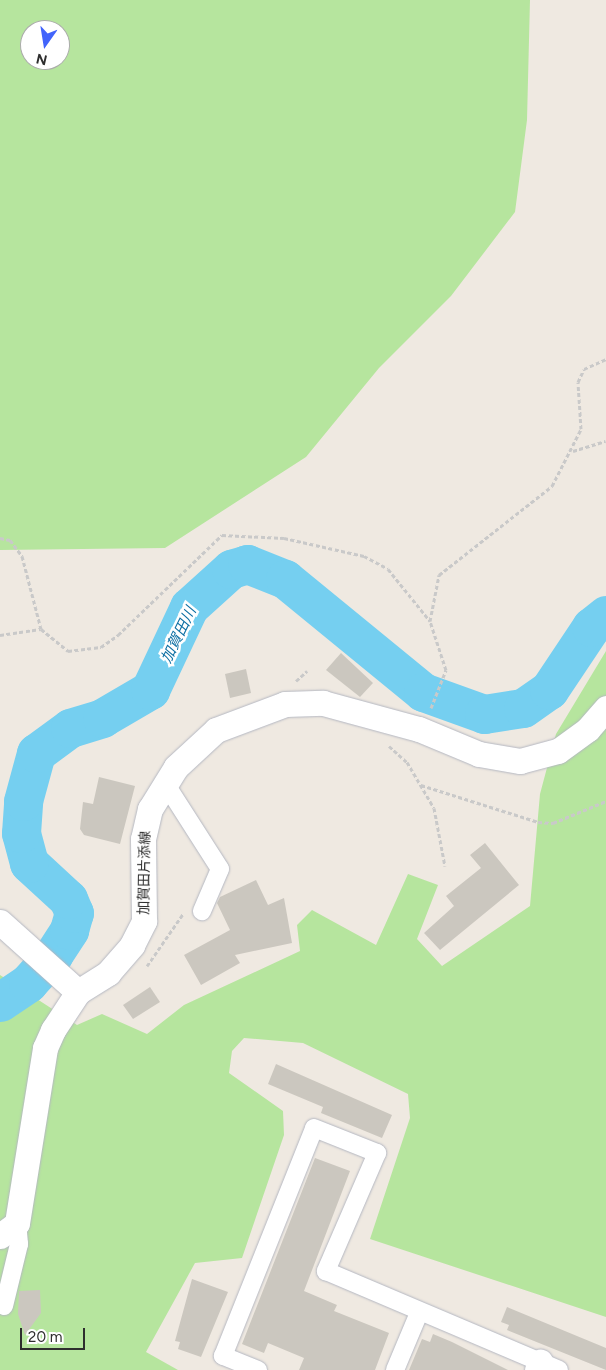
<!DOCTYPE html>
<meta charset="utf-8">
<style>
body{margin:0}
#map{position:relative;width:606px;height:1370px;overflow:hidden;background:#efe9e1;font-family:Figtree,"Noto Sans JP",sans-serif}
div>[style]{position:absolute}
.green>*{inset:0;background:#b6e59e}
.river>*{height:39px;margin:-19.5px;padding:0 19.5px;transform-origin:19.5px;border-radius:19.5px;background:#75cff0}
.building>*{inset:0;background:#cbc7bf}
.path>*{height:3px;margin-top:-1.5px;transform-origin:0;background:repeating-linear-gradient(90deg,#c9c9c9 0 4px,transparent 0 6.5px)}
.roads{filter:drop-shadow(0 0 1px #b4b7c1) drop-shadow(0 0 1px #b4b7c1)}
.street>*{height:18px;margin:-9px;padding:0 9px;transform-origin:9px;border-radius:9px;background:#fff}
.secondary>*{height:25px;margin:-12.5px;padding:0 12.5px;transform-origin:12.5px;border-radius:12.5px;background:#fff}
span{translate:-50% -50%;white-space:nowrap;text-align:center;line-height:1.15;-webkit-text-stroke:5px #fff;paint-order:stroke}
.street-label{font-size:14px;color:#2e2e2e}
.water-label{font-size:15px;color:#0d6fa3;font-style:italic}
.north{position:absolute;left:20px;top:20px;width:50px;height:50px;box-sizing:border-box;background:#fff;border:1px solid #ababab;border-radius:50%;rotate:193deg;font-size:14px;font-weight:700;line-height:20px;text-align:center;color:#2e2e2e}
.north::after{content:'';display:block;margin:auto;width:18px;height:22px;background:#4264fb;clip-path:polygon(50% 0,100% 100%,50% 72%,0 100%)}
.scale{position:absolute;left:20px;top:1328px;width:65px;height:22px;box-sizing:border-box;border:2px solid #2e2e2e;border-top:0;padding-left:6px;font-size:15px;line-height:18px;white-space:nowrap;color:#2e2e2e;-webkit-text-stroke:4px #fff;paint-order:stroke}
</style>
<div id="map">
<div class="green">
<i style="clip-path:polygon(evenodd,0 0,530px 0,527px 120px,515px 212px,451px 296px,379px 368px,306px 457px,165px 548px,0 550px,0 0,30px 30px,60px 30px,60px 60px,30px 60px,30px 30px)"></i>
<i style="clip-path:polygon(606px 651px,606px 1317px,370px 1239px,410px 1118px,408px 1094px,303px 1043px,244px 1038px,232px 1051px,229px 1073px,283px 1111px,284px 1135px,242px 1258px,195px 1263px,146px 1352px,178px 1370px,0 1370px,0 975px,77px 1025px,102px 1014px,147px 1034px,184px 1005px,300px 951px,297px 925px,312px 910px,376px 945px,408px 874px,438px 885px,417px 939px,442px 966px,530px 906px,540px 794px,556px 734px)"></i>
</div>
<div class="river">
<i style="left:0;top:1002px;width:34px;rotate:-34deg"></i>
<i style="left:28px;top:983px;width:38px;rotate:-48deg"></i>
<i style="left:53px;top:955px;width:30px;rotate:-57deg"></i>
<i style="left:69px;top:930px;width:18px;rotate:-74deg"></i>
<i style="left:74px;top:913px;width:15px;rotate:-113deg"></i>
<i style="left:68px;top:899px;width:53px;rotate:-137.3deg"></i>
<i style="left:29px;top:863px;width:31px;rotate:-105deg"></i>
<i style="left:21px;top:833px;width:32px;rotate:-86deg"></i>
<i style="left:23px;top:801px;width:50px;rotate:-74.8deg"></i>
<i style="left:36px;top:753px;width:42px;rotate:-36.3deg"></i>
<i style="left:70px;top:728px;width:34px;rotate:-17deg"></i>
<i style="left:102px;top:718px;width:56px;rotate:-30.3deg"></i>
<i style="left:150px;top:690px;width:92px;rotate:-64.8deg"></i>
<i style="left:189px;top:607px;width:57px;rotate:-42.1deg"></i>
<i style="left:231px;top:569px;width:17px;rotate:-17deg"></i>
<i style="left:247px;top:564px;width:41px;rotate:21.5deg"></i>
<i style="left:285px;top:579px;width:178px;rotate:39.3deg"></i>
<i style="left:423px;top:692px;width:65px;rotate:19.8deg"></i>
<i style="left:484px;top:714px;width:39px;rotate:-9deg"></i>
<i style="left:523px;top:708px;width:32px;rotate:-35deg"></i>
<i style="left:549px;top:690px;width:76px;rotate:-56.3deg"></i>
<i style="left:591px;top:627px;width:19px;rotate:-39deg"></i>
</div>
<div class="building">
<i style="clip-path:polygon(341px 653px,373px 683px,360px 697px,326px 670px)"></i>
<i style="clip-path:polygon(246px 669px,251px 693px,230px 698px,225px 674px)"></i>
<i style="clip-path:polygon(99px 777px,135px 786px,120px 844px,84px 835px,80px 829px,83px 802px,93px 804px)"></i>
<i style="clip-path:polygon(485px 843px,519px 885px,440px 950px,424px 933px,454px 906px,446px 896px,481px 868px,470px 855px)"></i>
<i style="clip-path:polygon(256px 880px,268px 905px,284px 898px,292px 943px,235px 955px,240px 963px,201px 985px,184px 955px,230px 930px,217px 903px,220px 897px)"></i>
<i style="clip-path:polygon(150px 987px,160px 1002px,133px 1019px,123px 1005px)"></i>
<i style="clip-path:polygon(276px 1064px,392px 1115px,382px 1138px,321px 1113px,323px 1107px,268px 1084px)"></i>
<i style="clip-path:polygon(315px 1158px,350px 1171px,304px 1291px,337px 1305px,334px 1311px,389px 1333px,375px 1370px,299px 1370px,304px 1358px,268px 1343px,264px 1353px,242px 1344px)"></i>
<i style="clip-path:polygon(192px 1279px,228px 1292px,201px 1357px,178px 1349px,180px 1342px,175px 1341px)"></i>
<i style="clip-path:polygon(40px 1290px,41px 1313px,25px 1335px,18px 1314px,19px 1291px)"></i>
<i style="clip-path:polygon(507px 1307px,606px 1348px,606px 1370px,507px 1330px,509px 1325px,501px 1322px)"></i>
<i style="clip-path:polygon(433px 1334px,452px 1342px,508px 1370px,409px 1370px,422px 1339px,430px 1342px)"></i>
</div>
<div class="path">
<i style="left:573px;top:451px;width:34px;rotate:-17deg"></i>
<i style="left:0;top:538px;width:10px;rotate:11deg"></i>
<i style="left:10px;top:540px;width:20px;rotate:53deg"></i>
<i style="left:22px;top:556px;width:75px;rotate:75.4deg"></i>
<i style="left:41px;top:629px;width:35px;rotate:39deg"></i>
<i style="left:68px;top:651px;width:33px;rotate:-7deg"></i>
<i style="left:101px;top:647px;width:21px;rotate:-35deg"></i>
<i style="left:118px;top:635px;width:144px;rotate:-43.9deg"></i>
<i style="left:222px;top:535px;width:62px;rotate:2.8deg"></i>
<i style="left:284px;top:538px;width:82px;rotate:12.7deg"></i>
<i style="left:364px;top:556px;width:27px;rotate:28deg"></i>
<i style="left:388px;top:569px;width:67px;rotate:51.1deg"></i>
<i style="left:0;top:635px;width:41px;rotate:-8.3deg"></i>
<i style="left:296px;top:681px;width:15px;rotate:-42deg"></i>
<i style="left:431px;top:708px;width:41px;rotate:-68.5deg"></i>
<i style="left:446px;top:670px;width:52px;rotate:-108.1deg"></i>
<i style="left:430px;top:621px;width:47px;rotate:-78.9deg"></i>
<i style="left:439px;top:575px;width:144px;rotate:-38.2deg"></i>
<i style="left:552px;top:486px;width:64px;rotate:-63deg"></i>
<i style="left:581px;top:429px;width:47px;rotate:-93.7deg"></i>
<i style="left:578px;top:382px;width:14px;rotate:-65deg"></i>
<i style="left:584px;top:369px;width:24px;rotate:-24deg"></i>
<i style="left:389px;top:746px;width:24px;rotate:42deg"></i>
<i style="left:407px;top:762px;width:53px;rotate:59.6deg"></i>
<i style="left:434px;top:808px;width:59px;rotate:79.3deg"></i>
<i style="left:421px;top:785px;width:123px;rotate:17.5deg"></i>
<i style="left:538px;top:822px;width:15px;rotate:4deg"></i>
<i style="left:553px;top:823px;width:57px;rotate:-22.5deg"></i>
<i style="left:147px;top:966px;width:63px;rotate:-55.3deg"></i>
</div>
<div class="roads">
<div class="street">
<i style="left:165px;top:783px;width:102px;rotate:57.4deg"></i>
<i style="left:220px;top:869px;width:46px;rotate:113.2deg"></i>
<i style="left:4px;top:1306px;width:64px;rotate:-76.4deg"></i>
<i style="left:19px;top:1244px;width:21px;rotate:-95deg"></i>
<i style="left:258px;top:1370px;width:38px;rotate:-158deg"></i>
<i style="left:223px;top:1356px;width:245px;rotate:-68.2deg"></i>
<i style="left:314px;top:1128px;width:68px;rotate:21.6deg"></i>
<i style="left:377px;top:1153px;width:129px;rotate:113.4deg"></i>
<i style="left:326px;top:1271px;width:253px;rotate:23deg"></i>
<i style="left:395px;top:1370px;width:62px;rotate:-67.2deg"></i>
</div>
<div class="secondary">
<i style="left:0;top:922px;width:105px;rotate:41.9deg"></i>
<i style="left:0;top:1236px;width:21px;rotate:-37deg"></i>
<i style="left:17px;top:1223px;width:177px;rotate:-80.9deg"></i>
<i style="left:45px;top:1048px;width:20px;rotate:-66deg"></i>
<i style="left:53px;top:1030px;width:45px;rotate:-56.7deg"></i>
<i style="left:78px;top:992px;width:36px;rotate:-32deg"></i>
<i style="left:108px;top:973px;width:37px;rotate:-49deg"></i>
<i style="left:132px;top:945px;width:27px;rotate:-63deg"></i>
<i style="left:144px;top:921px;width:82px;rotate:-90.7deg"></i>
<i style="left:143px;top:839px;width:31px;rotate:-77deg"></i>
<i style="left:150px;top:809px;width:49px;rotate:-58.2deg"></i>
<i style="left:176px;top:767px;width:54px;rotate:-42.8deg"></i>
<i style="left:216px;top:730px;width:74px;rotate:-20.6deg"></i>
<i style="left:285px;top:704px;width:38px;rotate:-2deg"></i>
<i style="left:323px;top:703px;width:99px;rotate:15.2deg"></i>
<i style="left:419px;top:729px;width:65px;rotate:22.6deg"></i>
<i style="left:479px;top:754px;width:42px;rotate:9.7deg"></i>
<i style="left:520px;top:761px;width:39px;rotate:-15deg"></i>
<i style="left:558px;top:751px;width:37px;rotate:-36deg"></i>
<i style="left:588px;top:729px;width:28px;rotate:-49deg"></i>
<i style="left:537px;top:1370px;width:9px;rotate:-69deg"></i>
</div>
</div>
<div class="street-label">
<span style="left:145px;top:873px;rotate:-89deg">加賀田片添線</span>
</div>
<div class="water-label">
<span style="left:179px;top:635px;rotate:-64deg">加賀田川</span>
</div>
<div class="north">N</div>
<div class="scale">20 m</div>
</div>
